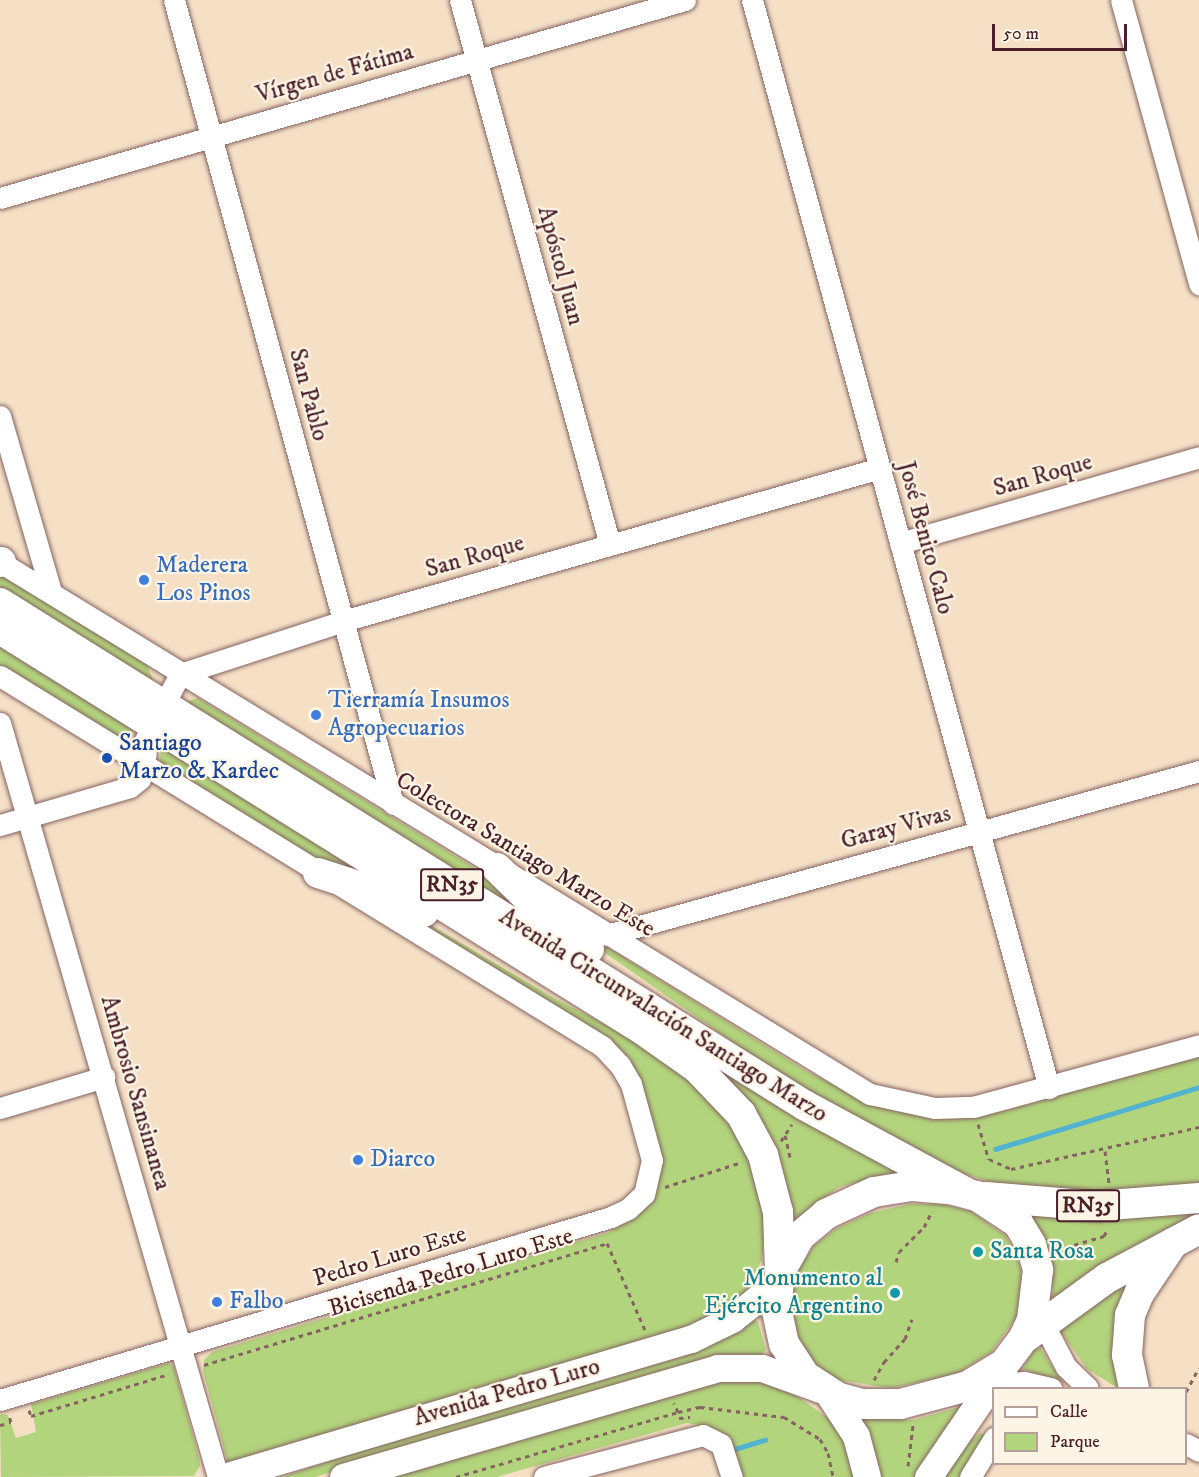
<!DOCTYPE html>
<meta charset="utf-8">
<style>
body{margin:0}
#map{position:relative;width:1199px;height:1477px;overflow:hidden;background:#f5e0c6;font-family:"IM FELL DW Pica",serif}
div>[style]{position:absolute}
.green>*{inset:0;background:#b2d47c}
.stream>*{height:5px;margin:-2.5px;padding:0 2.5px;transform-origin:2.5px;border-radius:2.5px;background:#52b3d1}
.path>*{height:3px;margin-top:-1.5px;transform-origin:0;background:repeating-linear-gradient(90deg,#866361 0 4.5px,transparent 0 9px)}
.roads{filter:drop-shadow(0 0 2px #866361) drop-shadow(0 0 2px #866361)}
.minor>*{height:21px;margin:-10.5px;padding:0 10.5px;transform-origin:10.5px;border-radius:10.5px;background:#fff}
.major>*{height:27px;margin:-13.5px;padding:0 13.5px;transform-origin:13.5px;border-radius:13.5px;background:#fff}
.highway>*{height:30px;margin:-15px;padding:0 15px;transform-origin:15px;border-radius:15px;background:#fff}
.dots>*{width:16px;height:16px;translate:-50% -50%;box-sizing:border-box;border:3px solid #fcf5e5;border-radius:50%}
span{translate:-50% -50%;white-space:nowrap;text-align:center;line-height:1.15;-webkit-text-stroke:4.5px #fcf5e5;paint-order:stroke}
.shield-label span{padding:2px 4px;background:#fcf5e5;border:2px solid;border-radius:4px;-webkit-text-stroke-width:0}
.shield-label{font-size:22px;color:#4a1f2b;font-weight:700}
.street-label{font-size:24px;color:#4a1f2b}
.shop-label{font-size:24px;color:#366cbe}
.left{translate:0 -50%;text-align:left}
.transit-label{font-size:24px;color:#164399}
.culture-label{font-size:24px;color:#0d838f}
.right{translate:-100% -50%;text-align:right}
.legend{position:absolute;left:992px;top:1387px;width:195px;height:78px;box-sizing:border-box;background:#fcf5e5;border:2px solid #b59f9b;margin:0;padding:8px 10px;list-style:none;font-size:18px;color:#4a1f2b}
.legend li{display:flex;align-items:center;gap:12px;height:30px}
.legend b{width:30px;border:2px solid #b59f9b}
.scale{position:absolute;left:992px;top:24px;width:135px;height:27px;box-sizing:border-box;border:3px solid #4a1f2b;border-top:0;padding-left:8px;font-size:18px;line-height:21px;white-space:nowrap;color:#4a1f2b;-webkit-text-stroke:4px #fcf5e5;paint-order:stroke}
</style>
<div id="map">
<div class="green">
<i style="clip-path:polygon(0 575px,147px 664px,154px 683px,0 594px)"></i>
<i style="clip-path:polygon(0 641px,135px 730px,123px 737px,111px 735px,0 666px)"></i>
<i style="clip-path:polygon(198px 698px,473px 867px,559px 934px,183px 703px)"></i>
<i style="clip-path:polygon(161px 746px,394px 888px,317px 861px,160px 763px)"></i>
<i style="clip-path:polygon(393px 903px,556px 999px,636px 1040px,702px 1086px,748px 1147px,766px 1215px,762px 1260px,743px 1296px,699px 1324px,228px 1463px,203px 1371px,204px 1360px,212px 1352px,607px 1233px,637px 1216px,658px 1184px,661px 1155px,656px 1133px,638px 1078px,623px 1051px,391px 906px)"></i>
<i style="clip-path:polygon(570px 924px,806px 1071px,875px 1105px,897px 1111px,950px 1119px,1005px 1111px,1199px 1054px,1199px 1185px,1097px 1194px,994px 1183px,949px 1169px,801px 1090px,568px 927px)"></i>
<i style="clip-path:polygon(708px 1061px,896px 1172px,839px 1187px,793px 1221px)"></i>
<i style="clip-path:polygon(910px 1204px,941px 1204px,970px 1211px,1006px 1236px,1017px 1256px,1022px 1276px,1016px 1318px,991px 1352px,956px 1374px,891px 1388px,838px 1380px,816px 1366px,797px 1338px,791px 1311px,797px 1271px,814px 1246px,836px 1229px,870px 1213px)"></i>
<i style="clip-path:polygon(1199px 1209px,1199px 1217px,1053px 1300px,1051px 1258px,1032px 1216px)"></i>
<i style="clip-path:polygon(1133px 1273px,1119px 1387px,1116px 1387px,1087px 1369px,1059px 1329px)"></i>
<i style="clip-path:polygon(752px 1319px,758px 1322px,766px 1350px,761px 1355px,695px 1364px,315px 1477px,282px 1477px)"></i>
<i style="clip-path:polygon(1040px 1348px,1041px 1349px,1062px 1382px,1022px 1369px,1035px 1349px)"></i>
<i style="clip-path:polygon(169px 1363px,174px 1367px,199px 1458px,200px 1466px,194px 1476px,1px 1477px,0 1414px,8px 1415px,16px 1438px,36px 1432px,31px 1404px)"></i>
<i style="clip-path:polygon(759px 1381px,794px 1394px,835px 1423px,858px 1477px,741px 1477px,733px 1447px,707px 1427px,687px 1423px,497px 1477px,373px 1477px,701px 1382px)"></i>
<i style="clip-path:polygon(960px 1407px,916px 1477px,876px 1477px,861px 1418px,913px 1420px)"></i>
<i style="clip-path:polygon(980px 1433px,985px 1435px,962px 1477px,939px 1477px,962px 1448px)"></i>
</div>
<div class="stream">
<i style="left:995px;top:1149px;width:213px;rotate:-16.9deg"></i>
<i style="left:728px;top:1451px;width:39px;rotate:-17deg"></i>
</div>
<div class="path">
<i style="left:978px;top:1124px;width:37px;rotate:73deg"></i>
<i style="left:989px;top:1159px;width:24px;rotate:24deg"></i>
<i style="left:1011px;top:1169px;width:193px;rotate:-12.6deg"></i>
<i style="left:785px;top:1135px;width:26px;rotate:77deg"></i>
<i style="left:781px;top:1141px;width:20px;rotate:-57deg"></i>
<i style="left:1105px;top:1151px;width:32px;rotate:83deg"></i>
<i style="left:665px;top:1187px;width:81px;rotate:-18deg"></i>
<i style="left:1057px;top:1250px;width:49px;rotate:-16.6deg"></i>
<i style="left:1104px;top:1236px;width:7px;rotate:-63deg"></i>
<i style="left:896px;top:1262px;width:10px;rotate:-73deg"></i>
<i style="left:899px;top:1252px;width:35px;rotate:-45deg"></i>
<i style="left:924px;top:1227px;width:18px;rotate:-63deg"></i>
<i style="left:204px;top:1365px;width:421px;rotate:-16.8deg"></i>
<i style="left:607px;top:1243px;width:95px;rotate:66.4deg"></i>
<i style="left:874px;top:1380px;width:21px;rotate:-61deg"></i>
<i style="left:884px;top:1362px;width:31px;rotate:-48deg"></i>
<i style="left:905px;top:1339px;width:21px;rotate:-71deg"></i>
<i style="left:1186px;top:1392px;width:27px;rotate:-62deg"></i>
<i style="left:29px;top:1410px;width:6px;rotate:72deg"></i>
<i style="left:31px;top:1416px;width:144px;rotate:-16.9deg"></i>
<i style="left:678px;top:1412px;width:23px;rotate:-13deg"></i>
<i style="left:700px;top:1407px;width:85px;rotate:6.8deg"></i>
<i style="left:784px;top:1417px;width:42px;rotate:31.4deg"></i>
<i style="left:820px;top:1439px;width:16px;rotate:60deg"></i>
<i style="left:828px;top:1453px;width:25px;rotate:78deg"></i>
<i style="left:679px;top:1418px;width:11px;rotate:-5deg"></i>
<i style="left:0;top:1425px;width:11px;rotate:-15deg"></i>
<i style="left:11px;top:1422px;width:6px;rotate:-108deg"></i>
<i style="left:908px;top:1466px;width:41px;rotate:-83deg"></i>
<i style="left:456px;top:1477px;width:231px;rotate:-16.3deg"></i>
<i style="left:678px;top:1412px;width:10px;rotate:-114deg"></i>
</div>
<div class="roads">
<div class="minor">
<i style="left:174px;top:0;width:833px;rotate:74.76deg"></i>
<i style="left:460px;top:0;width:565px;rotate:74.61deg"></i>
<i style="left:752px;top:0;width:1128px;rotate:74.73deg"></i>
<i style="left:1121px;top:0;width:295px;rotate:74.6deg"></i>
<i style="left:0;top:198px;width:713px;rotate:-16.12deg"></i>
<i style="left:0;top:416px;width:183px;rotate:73.8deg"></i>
<i style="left:900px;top:543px;width:311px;rotate:-16deg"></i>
<i style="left:0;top:562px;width:1020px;rotate:31.45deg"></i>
<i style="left:870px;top:1094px;width:66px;rotate:12.2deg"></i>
<i style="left:935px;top:1108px;width:38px;rotate:-2deg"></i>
<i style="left:973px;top:1107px;width:234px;rotate:-15.3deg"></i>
<i style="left:0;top:676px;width:707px;rotate:31.58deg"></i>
<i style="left:602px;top:1046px;width:26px;rotate:47deg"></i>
<i style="left:620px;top:1065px;width:22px;rotate:60deg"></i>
<i style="left:631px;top:1084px;width:79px;rotate:74.6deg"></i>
<i style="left:652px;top:1160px;width:35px;rotate:103deg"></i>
<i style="left:644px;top:1194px;width:22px;rotate:137deg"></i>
<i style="left:628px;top:1209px;width:19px;rotate:155deg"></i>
<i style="left:611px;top:1217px;width:638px;rotate:163.33deg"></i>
<i style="left:0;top:723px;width:785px;rotate:73.87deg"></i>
<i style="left:134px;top:761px;width:98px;rotate:-62.1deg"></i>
<i style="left:180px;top:674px;width:171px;rotate:-18deg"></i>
<i style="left:343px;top:621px;width:558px;rotate:-15.9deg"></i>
<i style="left:0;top:825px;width:135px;rotate:-16.3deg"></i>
<i style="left:130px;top:787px;width:13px;rotate:-39deg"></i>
<i style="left:140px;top:779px;width:26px;rotate:-77deg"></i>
<i style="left:607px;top:935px;width:614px;rotate:-15.48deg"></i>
<i style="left:0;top:1108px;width:109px;rotate:-16.6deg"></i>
<i style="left:1037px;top:1312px;width:62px;rotate:62.2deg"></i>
<i style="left:1066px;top:1367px;width:30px;rotate:44deg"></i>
<i style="left:980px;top:1385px;width:44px;rotate:-3.9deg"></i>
<i style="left:1024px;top:1382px;width:28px;rotate:13deg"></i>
<i style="left:1186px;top:1444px;width:15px;rotate:28deg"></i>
<i style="left:544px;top:1477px;width:164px;rotate:-14.8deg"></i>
<i style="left:703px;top:1435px;width:20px;rotate:27deg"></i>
<i style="left:721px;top:1444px;width:35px;rotate:72deg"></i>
<i style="left:970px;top:1477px;width:46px;rotate:-58.4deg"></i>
</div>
<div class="major">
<i style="left:828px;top:1393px;width:51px;rotate:56.9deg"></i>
<i style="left:856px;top:1436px;width:42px;rotate:75deg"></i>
<i style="left:224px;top:1477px;width:487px;rotate:-16.5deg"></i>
<i style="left:691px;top:1339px;width:46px;rotate:-26deg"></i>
<i style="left:732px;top:1319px;width:58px;rotate:-38.7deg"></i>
<i style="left:343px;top:1477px;width:390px;rotate:-16.2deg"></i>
<i style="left:717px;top:1368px;width:45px"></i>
<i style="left:762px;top:1368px;width:62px;rotate:19.9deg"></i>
<i style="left:928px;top:1477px;width:137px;rotate:-55.7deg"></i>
</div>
<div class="highway">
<i style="left:0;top:562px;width:1px"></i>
<i style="left:0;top:603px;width:948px;rotate:31.98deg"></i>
<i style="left:804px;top:1105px;width:183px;rotate:28.4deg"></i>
<i style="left:0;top:629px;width:758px;rotate:31.95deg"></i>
<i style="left:643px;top:1030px;width:66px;rotate:35.1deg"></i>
<i style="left:697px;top:1068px;width:64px;rotate:46.3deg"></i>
<i style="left:741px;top:1114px;width:47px;rotate:61.8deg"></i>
<i style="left:763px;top:1155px;width:59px;rotate:75.3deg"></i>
<i style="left:778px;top:1212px;width:60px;rotate:88.1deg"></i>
<i style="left:497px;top:868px;width:73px;rotate:44.4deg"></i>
<i style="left:549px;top:919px;width:50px;rotate:36.9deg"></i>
<i style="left:318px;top:873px;width:78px;rotate:18deg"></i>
<i style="left:392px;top:897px;width:35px;rotate:25deg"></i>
<i style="left:912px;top:1186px;width:38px;rotate:5deg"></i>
<i style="left:950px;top:1189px;width:28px;rotate:15deg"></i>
<i style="left:977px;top:1196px;width:49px;rotate:33.4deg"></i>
<i style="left:1018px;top:1223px;width:26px;rotate:59deg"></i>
<i style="left:1031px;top:1245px;width:26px;rotate:74deg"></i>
<i style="left:1038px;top:1270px;width:50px;rotate:96.8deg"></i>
<i style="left:1032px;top:1320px;width:21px;rotate:115deg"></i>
<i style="left:1023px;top:1339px;width:31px;rotate:127deg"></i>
<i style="left:1004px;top:1364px;width:42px;rotate:148.6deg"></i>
<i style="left:968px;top:1386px;width:69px;rotate:165deg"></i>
<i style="left:901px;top:1404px;width:39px;rotate:180deg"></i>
<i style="left:862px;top:1404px;width:24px;rotate:-165deg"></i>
<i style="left:839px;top:1398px;width:40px;rotate:-147.1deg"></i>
<i style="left:805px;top:1376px;width:38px;rotate:-123deg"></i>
<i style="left:784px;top:1344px;width:38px;rotate:-102deg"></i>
<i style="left:776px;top:1307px;width:35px;rotate:-83deg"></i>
<i style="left:780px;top:1272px;width:41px;rotate:-60.9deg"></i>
<i style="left:800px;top:1236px;width:34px;rotate:-40deg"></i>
<i style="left:826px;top:1214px;width:53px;rotate:-24.6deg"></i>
<i style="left:874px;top:1192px;width:38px;rotate:-9deg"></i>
<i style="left:986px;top:1197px;width:111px;rotate:4.6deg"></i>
<i style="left:1097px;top:1206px;width:102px;rotate:-4.5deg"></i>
<i style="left:1023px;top:1339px;width:104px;rotate:-36deg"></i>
<i style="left:1107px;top:1278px;width:104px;rotate:-28deg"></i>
<i style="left:1134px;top:1388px;width:34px;rotate:-102deg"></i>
<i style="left:1127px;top:1355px;width:40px;rotate:-85.7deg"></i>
<i style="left:1130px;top:1315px;width:25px;rotate:-67deg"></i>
<i style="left:1140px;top:1292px;width:59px;rotate:-56deg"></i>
</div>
</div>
<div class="dots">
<i style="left:144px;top:580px;background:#3f7fe0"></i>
<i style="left:316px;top:715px;background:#3f7fe0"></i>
<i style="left:107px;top:758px;background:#1a4fb4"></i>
<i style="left:358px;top:1160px;background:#3f7fe0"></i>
<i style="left:978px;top:1252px;background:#0f9aa8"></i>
<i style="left:895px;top:1293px;background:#0f9aa8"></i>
<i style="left:217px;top:1302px;background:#3f7fe0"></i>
</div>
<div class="shield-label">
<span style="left:452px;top:885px">RN35</span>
<span style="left:1088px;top:1206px">RN35</span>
</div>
<div class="street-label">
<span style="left:335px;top:74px;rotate:-16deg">Vírgen de Fátima</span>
<span style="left:560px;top:266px;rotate:75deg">Apóstol Juan</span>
<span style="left:308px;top:395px;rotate:75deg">San Pablo</span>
<span style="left:1043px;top:476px;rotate:-16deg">San Roque</span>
<span style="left:925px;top:538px;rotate:75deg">José Benito Calo</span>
<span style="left:475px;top:557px;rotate:-16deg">San Roque</span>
<span style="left:896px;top:828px;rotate:-15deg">Garay Vivas</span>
<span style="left:525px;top:855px;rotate:31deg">Colectora Santiago Marzo Este</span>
<span style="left:663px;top:1016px;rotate:32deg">Avenida Circunvalación Santiago Marzo</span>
<span style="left:135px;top:1093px;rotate:74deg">Ambrosio Sansinanea</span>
<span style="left:390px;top:1257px;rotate:-17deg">Pedro Luro Este</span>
<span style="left:451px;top:1273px;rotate:-17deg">Bicisenda Pedro Luro Este</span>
<span style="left:507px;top:1393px;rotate:-16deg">Avenida Pedro Luro</span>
</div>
<div class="shop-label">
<span class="left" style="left:156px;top:580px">Maderera<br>Los Pinos</span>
<span class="left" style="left:328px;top:715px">Tierramía Insumos<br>Agropecuarios</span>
<span class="left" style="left:370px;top:1160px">Diarco</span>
<span class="left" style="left:229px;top:1302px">Falbo</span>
</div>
<div class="transit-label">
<span class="left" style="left:119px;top:758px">Santiago<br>Marzo &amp; Kardec</span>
</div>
<div class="culture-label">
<span class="left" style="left:990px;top:1252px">Santa Rosa</span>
<span class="right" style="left:883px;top:1293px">Monumento al<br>Ejército Argentino</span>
</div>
<ul class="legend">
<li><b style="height:8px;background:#fff"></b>Calle</li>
<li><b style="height:16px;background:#b2d47c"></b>Parque</li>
</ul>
<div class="scale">50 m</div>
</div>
